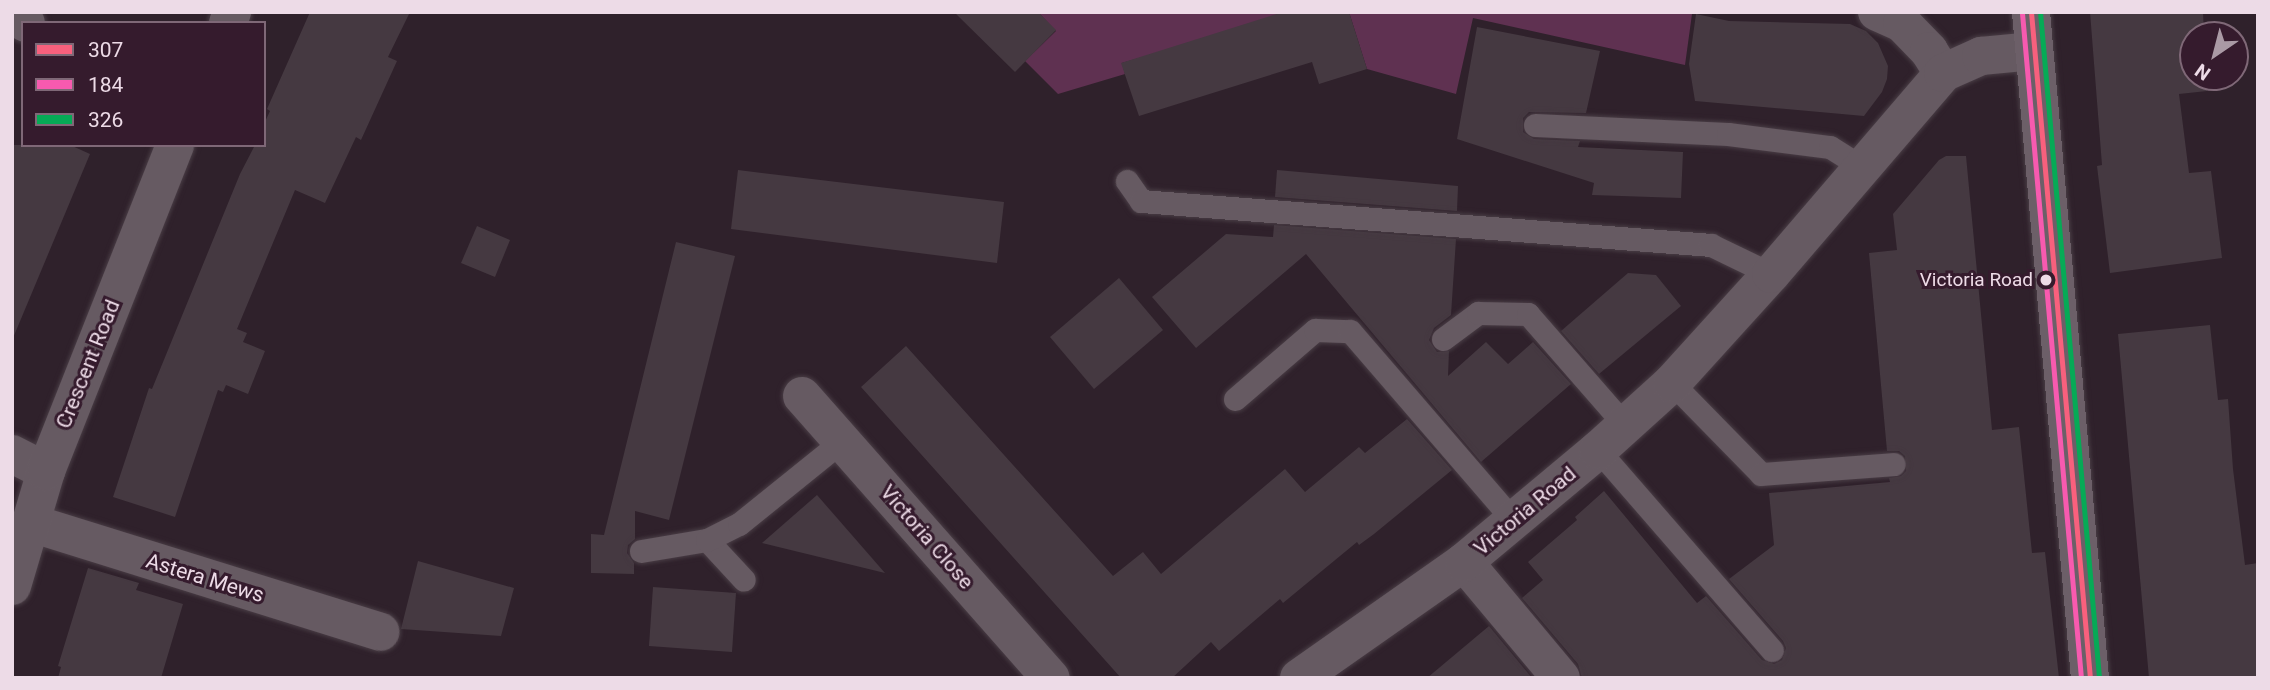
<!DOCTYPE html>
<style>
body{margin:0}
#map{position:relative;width:2270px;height:690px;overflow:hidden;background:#2f212b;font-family:Roboto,sans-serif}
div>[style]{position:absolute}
.green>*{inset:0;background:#5f3151}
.building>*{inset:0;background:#453941}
.roads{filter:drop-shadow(0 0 2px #493d45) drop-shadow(0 0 2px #493d45)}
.lane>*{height:23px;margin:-11.5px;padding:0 11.5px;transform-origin:11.5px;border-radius:11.5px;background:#665a62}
.street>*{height:38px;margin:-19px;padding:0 19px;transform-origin:19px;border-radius:19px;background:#665a62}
.primary>*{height:38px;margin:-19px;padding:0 19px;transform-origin:19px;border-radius:19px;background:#6c5f68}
.bus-1>*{height:5px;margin:-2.5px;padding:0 2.5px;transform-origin:2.5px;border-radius:2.5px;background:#f8607d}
.bus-2>*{height:5px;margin:-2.5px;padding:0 2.5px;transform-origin:2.5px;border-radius:2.5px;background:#f75aaf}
.bus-3>*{height:5px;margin:-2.5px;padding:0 2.5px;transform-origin:2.5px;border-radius:2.5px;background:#06aa56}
.dots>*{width:19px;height:19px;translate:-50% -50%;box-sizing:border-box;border:4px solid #351b2d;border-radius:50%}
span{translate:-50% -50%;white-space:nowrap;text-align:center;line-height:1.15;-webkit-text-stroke:6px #351b2d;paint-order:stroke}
.bus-label{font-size:19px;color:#eddbe7}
.right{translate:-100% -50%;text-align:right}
.street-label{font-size:21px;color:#eddbe7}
.frame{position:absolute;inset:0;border:14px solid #eddbe7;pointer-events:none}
.legend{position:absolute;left:21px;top:21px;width:245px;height:126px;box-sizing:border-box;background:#351b2d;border:2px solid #7f6877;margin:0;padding:9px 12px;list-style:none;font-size:21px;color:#eddbe7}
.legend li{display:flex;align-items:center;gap:14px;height:35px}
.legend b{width:35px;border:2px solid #7f6877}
.north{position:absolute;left:2179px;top:21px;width:70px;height:70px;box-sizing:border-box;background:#351b2d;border:2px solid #7f6877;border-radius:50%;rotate:215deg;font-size:19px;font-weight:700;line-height:28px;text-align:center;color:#eddbe7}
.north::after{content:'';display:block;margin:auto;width:24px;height:32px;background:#aa9aa5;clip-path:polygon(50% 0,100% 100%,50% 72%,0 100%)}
</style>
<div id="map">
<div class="green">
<i style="clip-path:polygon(1038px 12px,1297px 12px,1122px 63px,1125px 74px,1058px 94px,1025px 61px,1056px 31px)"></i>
<i style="clip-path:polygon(1349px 12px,1687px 12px,1692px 14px,1685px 65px,1473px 18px,1456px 94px,1367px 69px)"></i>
</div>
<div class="building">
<i style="clip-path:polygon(310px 12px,410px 12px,388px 57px,397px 61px,361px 140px,356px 137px,325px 203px,295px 190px,237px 329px,247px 333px,243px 342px,265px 351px,248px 394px,226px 385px,223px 392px,218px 390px,175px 517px,113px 497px,149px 388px,152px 389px,240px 174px,255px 145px,264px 145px,264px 124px,270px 111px,267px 109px)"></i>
<i style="clip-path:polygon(954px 12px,1038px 12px,1056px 30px,1015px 72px)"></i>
<i style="clip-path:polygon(1283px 12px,1349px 12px,1367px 69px,1319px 84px,1312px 62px,1139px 116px,1121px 63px)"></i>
<i style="clip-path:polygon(2090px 12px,2203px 12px,2204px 35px,2193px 35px,2193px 77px,2207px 77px,2207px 91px,2179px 94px,2189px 173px,2211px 171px,2222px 258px,2110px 273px,2097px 166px,2102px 165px)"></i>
<i style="clip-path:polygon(1696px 14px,1729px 21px,1850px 24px,1866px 31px,1878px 43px,1888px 66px,1887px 79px,1882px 92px,1864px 116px,1695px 101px,1689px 64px)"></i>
<i style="clip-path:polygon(1477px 27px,1600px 51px,1586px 113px,1529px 112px,1523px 118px,1523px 132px,1534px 139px,1580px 141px,1578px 147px,1683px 152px,1681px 198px,1592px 195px,1594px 183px,1457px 139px)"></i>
<i style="clip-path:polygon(12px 145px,70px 145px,90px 154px,13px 338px)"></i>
<i style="clip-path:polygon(1946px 156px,1966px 156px,1992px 430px,2019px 427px,2032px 553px,2045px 552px,2059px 678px,1582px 678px,1578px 664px,1522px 598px,1543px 580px,1528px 562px,1577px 520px,1575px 517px,1604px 491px,1697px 603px,1706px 596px,1762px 660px,1774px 664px,1782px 660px,1786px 648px,1783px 641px,1729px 579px,1774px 545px,1769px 493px,1890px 482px,1889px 478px,1901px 476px,1906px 471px,1905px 456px,1899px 451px,1887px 451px,1869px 253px,1897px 250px,1893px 214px,1939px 160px)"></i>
<i style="clip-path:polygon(738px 170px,1004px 202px,997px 263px,731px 229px)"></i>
<i style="clip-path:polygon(1277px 170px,1458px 186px,1457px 211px,1275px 197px)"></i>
<i style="clip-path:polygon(1274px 225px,1456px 239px,1451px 315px,1434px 328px,1429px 340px,1437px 352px,1449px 351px,1448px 376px,1486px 342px,1508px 364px,1533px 342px,1571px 384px,1481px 462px,1306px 254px,1196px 348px,1152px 297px,1226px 234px,1273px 237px)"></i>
<i style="clip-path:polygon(477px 226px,510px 240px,495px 277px,461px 263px)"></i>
<i style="clip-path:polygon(676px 242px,735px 256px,669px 520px,635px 511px,635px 539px,628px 545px,627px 553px,634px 563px,634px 574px,591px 573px,591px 534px,604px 535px)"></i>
<i style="clip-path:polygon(1628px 273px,1656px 275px,1681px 306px,1599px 374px,1561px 331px)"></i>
<i style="clip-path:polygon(1119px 278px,1163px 330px,1094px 389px,1050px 337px)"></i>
<i style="clip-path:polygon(2210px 325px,2218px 400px,2228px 399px,2233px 469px,2245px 565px,2258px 563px,2258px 678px,2149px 678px,2118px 334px)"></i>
<i style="clip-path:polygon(906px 346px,1113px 576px,1143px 552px,1161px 574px,1285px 469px,1305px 492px,1359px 447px,1365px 453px,1407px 419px,1452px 470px,1374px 534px,1359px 545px,1357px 542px,1283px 603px,1280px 599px,1219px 651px,1211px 642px,1172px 678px,1121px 678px,861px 387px)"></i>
<i style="clip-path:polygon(817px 495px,885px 573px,762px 543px)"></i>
<i style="clip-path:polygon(418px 561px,514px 588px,501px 636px,401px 629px)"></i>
<i style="clip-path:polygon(88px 568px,139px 583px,136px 590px,183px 604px,161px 678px,58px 678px,61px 667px,58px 666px)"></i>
<i style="clip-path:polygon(653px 587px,736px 593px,732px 652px,649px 646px)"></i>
<i style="clip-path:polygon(1489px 626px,1532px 678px,1427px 678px)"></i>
</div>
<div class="roads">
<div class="lane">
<i style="left:1535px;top:125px;width:193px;rotate:2.7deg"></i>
<i style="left:1728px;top:134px;width:103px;rotate:7.3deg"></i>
<i style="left:1830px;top:147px;width:38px;rotate:32deg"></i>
<i style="left:1127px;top:181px;width:24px;rotate:55deg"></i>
<i style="left:1141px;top:201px;width:572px;rotate:4.41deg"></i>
<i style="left:1711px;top:245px;width:67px;rotate:25.8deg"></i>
<i style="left:1443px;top:339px;width:44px;rotate:-36.6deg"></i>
<i style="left:1478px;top:313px;width:50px;rotate:1.1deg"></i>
<i style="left:1528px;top:314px;width:147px;rotate:48.9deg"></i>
<i style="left:1672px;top:383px;width:127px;rotate:45.6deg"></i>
<i style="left:1761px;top:474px;width:133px;rotate:-4.3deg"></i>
<i style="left:1235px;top:399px;width:106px;rotate:-40.8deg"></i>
<i style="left:1315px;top:330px;width:35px;rotate:2deg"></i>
<i style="left:1350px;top:331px;width:251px;rotate:49.2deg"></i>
<i style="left:1598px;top:450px;width:265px;rotate:49deg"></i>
<i style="left:707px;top:540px;width:54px;rotate:47.2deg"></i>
<i style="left:641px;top:551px;width:67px;rotate:-9.5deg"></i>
<i style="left:707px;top:540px;width:36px;rotate:-27deg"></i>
<i style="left:739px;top:524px;width:132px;rotate:-38.9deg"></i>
</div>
<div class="street">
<i style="left:1877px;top:12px;width:27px;rotate:24deg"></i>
<i style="left:1902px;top:23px;width:39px;rotate:46deg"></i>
<i style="left:1929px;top:51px;width:26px;rotate:58deg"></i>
<i style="left:12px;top:15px;width:16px;rotate:30deg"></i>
<i style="left:228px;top:23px;width:12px;rotate:-70deg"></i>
<i style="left:802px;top:396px;width:376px;rotate:48.6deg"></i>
<i style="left:12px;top:454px;width:38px;rotate:27deg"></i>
<i style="left:31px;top:523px;width:366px;rotate:17.3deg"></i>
<i style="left:1464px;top:562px;width:151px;rotate:50.1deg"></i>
<i style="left:12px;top:586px;width:120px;rotate:-73.5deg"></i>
<i style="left:46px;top:471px;width:351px;rotate:-68.4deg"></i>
<i style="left:1299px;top:678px;width:202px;rotate:-35.1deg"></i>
<i style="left:1464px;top:562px;width:175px;rotate:-39.9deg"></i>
<i style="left:1598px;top:450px;width:100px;rotate:-42.2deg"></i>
<i style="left:1672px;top:383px;width:147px;rotate:-47.8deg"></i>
<i style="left:1771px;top:274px;width:265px;rotate:-49.4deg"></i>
<i style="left:1943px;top:73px;width:42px;rotate:-24.1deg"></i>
<i style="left:1981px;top:56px;width:53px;rotate:-5.4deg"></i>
</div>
<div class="primary">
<i style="left:2031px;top:12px;width:669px;rotate:84.94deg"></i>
</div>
</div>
<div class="bus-1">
<i style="left:2031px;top:12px;width:669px;rotate:84.94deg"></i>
</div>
<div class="bus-2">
<i style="left:2022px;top:13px;width:668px;rotate:84.93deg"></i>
</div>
<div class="bus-3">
<i style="left:2040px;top:12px;width:668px;rotate:84.93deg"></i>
</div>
<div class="dots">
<i style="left:2046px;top:280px;background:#eddbe7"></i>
</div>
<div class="bus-label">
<span class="right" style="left:2033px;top:280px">Victoria Road</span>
</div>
<div class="street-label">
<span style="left:88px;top:364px;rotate:-68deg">Crescent Road</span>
<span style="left:1525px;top:511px;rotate:-40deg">Victoria Road</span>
<span style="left:927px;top:537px;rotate:49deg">Victoria Close</span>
<span style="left:205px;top:578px;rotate:17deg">Astera Mews</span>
</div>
<div class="frame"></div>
<ul class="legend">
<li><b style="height:9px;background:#f8607d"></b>307</li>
<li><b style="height:9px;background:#f75aaf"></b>184</li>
<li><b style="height:9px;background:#06aa56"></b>326</li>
</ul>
<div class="north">N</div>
</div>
